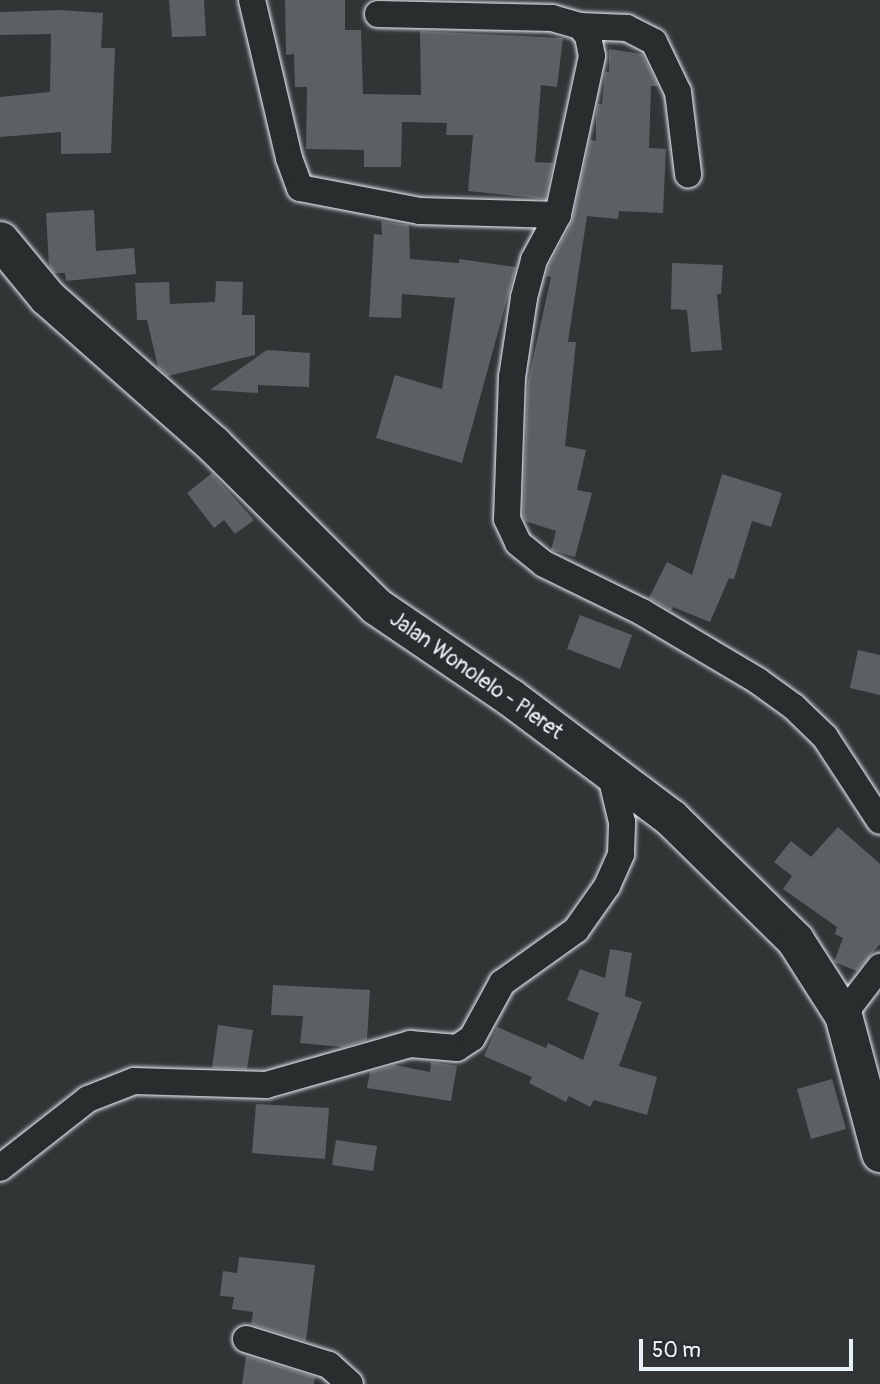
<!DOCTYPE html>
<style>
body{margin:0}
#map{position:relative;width:880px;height:1384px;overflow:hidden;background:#323536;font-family:Pangolin,sans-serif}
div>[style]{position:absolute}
.building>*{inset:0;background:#5c6063}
.roads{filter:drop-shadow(0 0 2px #e8f1f8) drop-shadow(0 0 2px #e8f1f8)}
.minor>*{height:26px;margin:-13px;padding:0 13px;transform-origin:13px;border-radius:13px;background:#2a2d2e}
.secondary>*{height:37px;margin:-18.5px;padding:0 18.5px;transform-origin:18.5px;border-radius:18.5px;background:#2a2d2e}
span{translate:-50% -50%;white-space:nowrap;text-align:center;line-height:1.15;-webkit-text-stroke:5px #2a2d2e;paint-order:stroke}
.street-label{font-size:21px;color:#e8f1f8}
.scale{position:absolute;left:639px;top:1339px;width:214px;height:32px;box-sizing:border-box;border:4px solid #e8f1f8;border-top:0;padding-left:9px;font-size:21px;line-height:24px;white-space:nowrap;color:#e8f1f8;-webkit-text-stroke:5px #2a2d2e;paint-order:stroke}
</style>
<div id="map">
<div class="building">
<i style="clip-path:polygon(169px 0,204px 0,206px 36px,172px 37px)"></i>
<i style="clip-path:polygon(285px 0,345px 0,345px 30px,361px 30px,363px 94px,421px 95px,420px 31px,563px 38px,557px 87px,541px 85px,535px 162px,553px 163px,545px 199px,468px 191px,473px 135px,446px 135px,447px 123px,402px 122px,401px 167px,364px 167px,364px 150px,306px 149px,307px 87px,295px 87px,294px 54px,286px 55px)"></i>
<i style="clip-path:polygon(60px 10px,103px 13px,101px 48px,115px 48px,111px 153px,61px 154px,61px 132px,0 137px,0 97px,50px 92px,51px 34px,0 35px,0 12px)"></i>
<i style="clip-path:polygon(609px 49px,642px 54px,658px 86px,651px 86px,649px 148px,666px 149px,663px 213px,619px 211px,618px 219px,587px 216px,568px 342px,576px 342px,565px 446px,586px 450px,577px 490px,592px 493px,575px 557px,551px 550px,556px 531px,525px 521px,523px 516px,528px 381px,551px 277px,546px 276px,549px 266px,572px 222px,590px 140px,596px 141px,596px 114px,598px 104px,602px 104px,605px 72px,609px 72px)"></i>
<i style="clip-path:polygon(94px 210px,96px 251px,134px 248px,136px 274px,66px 281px,65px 273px,54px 273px,49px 266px,46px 213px)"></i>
<i style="clip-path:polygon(381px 221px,409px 225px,410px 259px,459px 263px,459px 259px,516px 267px,462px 463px,376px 438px,395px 375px,442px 389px,455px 298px,402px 294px,401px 318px,369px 317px,374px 234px,382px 235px)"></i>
<i style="clip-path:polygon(672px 263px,723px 265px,721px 294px,717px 294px,722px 350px,691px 352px,687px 310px,671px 309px)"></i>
<i style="clip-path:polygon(216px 281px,243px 282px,242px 315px,255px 315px,255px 355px,168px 376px,158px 367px,147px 320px,137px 320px,135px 283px,169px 282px,170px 304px,215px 302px)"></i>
<i style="clip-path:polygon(267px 350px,310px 353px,309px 387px,258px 385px,258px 393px,210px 390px)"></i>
<i style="clip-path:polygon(212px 473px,254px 520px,235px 534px,224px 520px,214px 528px,187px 493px)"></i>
<i style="clip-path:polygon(722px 474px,782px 493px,771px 527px,752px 521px,734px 579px,729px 578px,710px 622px,673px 607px,671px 611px,649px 598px,667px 562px,692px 575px)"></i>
<i style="clip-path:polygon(580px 615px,632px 635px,620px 669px,567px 649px)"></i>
<i style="clip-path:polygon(858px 650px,880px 655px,880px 695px,850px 688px)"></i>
<i style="clip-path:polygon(838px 827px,880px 864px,880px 944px,857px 971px,834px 962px,843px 938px,835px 934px,837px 927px,783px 889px,792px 876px,774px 862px,791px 841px,811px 857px)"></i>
<i style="clip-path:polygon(610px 949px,632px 953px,625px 996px,642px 1002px,619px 1066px,657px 1077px,647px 1115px,594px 1100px,590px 1107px,569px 1096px,566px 1102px,529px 1083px,532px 1077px,484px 1056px,497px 1027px,546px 1048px,548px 1043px,583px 1060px,599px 1013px,567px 1000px,580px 969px,605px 978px)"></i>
<i style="clip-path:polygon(273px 985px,370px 990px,367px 1040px,343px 1047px,300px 1043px,303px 1016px,271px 1015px)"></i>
<i style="clip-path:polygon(218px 1025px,253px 1030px,247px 1069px,212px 1068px)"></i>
<i style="clip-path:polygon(431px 1062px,457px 1066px,451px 1101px,367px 1088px,370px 1072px,395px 1065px,430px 1072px)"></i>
<i style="clip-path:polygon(832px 1079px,846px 1129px,811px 1139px,797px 1089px)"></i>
<i style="clip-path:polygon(256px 1104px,329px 1108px,325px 1159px,252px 1153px)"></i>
<i style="clip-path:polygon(336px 1140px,377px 1146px,373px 1171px,332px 1165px)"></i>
<i style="clip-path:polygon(239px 1257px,315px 1265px,306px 1341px,251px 1324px,253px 1312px,232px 1309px,234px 1297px,220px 1296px,223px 1271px,237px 1273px)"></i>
<i style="clip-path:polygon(246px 1356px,315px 1377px,314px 1384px,242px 1384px)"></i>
</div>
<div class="roads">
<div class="minor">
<i style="left:252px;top:0;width:162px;rotate:76.8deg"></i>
<i style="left:289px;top:158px;width:32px;rotate:70deg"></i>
<i style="left:300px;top:188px;width:122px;rotate:10.9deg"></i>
<i style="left:420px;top:211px;width:138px;rotate:1.7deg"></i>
<i style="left:378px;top:14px;width:174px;rotate:1.3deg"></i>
<i style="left:552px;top:18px;width:29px;rotate:16deg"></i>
<i style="left:580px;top:26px;width:13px;rotate:51deg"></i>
<i style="left:588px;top:36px;width:20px;rotate:79deg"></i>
<i style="left:592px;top:56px;width:163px;rotate:102.1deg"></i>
<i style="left:558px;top:215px;width:51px;rotate:118.1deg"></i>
<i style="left:534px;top:260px;width:39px;rotate:105deg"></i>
<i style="left:524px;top:298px;width:80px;rotate:98.6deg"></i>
<i style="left:512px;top:377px;width:142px;rotate:92deg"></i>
<i style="left:507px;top:519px;width:26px;rotate:65deg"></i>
<i style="left:518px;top:543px;width:33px;rotate:39deg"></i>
<i style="left:544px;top:564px;width:109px;rotate:26.1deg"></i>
<i style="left:642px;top:612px;width:135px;rotate:30.7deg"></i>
<i style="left:758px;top:681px;width:44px;rotate:35.8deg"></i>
<i style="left:794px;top:707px;width:43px;rotate:44.1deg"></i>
<i style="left:825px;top:737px;width:100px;rotate:56.8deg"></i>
<i style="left:580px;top:26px;width:47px;rotate:2.4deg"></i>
<i style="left:627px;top:28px;width:30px;rotate:27deg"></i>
<i style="left:654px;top:42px;width:55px;rotate:64.4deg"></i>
<i style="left:678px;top:92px;width:83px;rotate:83deg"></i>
<i style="left:843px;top:1015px;width:61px;rotate:-52.4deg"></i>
<i style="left:0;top:1168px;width:112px;rotate:-38.1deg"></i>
<i style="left:88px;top:1099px;width:49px;rotate:-21.4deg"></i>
<i style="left:134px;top:1081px;width:132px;rotate:1.7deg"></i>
<i style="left:266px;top:1085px;width:150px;rotate:-15.9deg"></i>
<i style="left:410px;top:1044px;width:47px;rotate:4.9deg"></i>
<i style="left:457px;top:1048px;width:18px;rotate:-34deg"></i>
<i style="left:472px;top:1038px;width:63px;rotate:-61.4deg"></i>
<i style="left:502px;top:983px;width:91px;rotate:-35.6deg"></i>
<i style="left:576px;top:930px;width:54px;rotate:-54.8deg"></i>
<i style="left:607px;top:886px;width:35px;rotate:-66deg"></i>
<i style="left:621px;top:854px;width:32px;rotate:-88deg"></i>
<i style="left:622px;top:822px;width:51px;rotate:-103.5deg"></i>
<i style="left:246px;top:1339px;width:87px;rotate:17.4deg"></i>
<i style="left:329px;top:1365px;width:28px;rotate:42deg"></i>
</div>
<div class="secondary">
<i style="left:0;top:240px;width:74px;rotate:50.5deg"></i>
<i style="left:47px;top:297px;width:222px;rotate:41.5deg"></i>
<i style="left:213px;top:444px;width:230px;rotate:44.8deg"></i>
<i style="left:376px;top:606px;width:162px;rotate:34.2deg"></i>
<i style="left:510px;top:697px;width:201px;rotate:36.9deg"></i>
<i style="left:671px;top:818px;width:174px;rotate:44.5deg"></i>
<i style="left:795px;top:940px;width:89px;rotate:57.4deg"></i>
<i style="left:843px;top:1015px;width:143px;rotate:75deg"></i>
</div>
</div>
<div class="street-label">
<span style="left:476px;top:676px;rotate:35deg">Jalan Wonolelo - Pleret</span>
</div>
<div class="scale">50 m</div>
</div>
